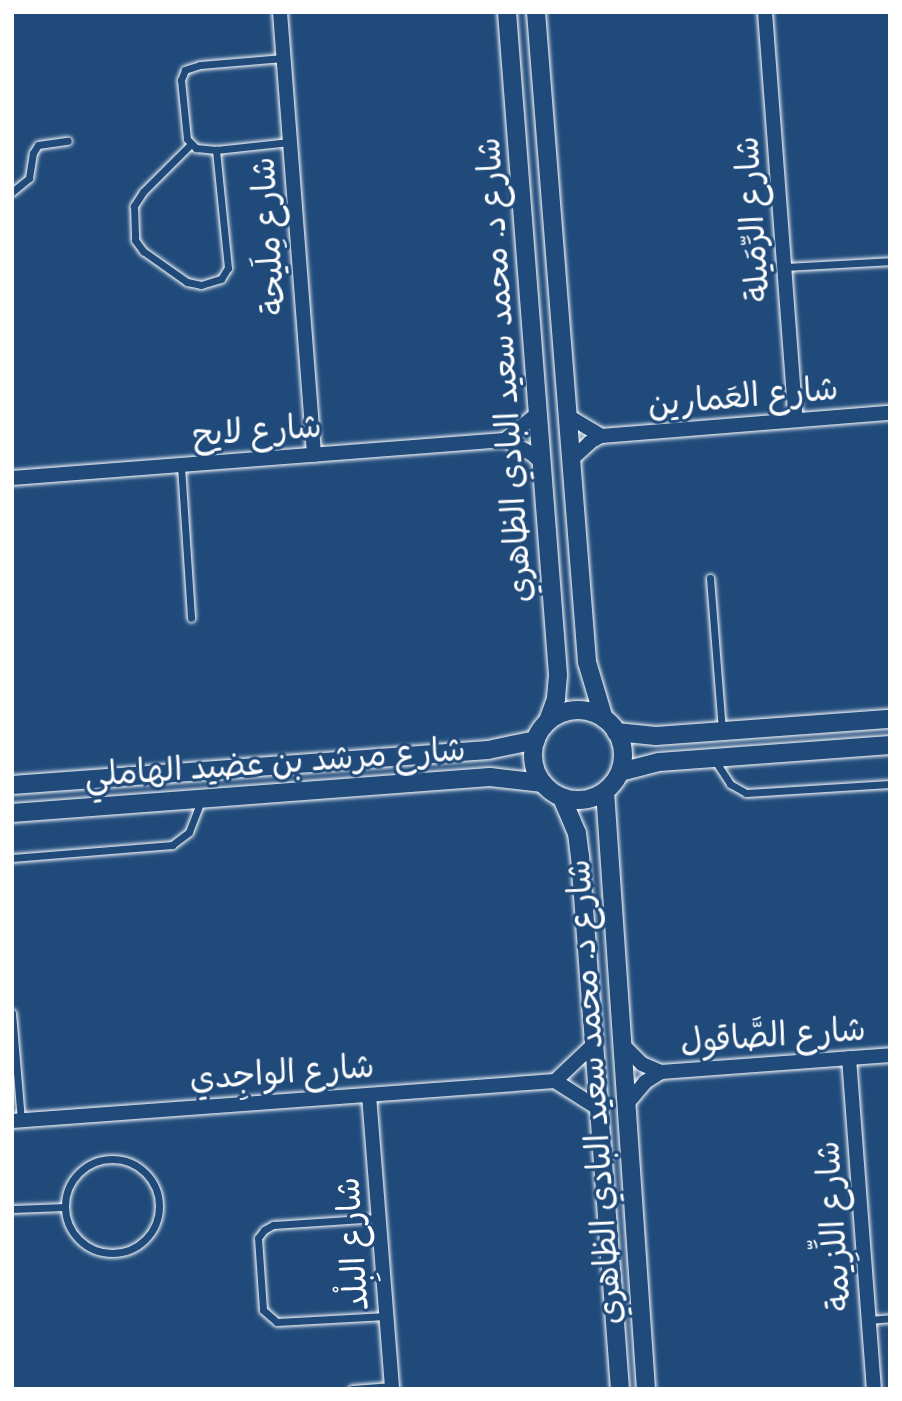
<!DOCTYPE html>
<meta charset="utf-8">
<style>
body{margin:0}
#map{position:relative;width:902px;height:1401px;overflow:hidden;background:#1f4a7a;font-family:Caveat,"Playpen Sans Arabic",sans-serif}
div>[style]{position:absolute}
.roads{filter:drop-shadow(0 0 2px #fff) drop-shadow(0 0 2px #fff)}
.service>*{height:7px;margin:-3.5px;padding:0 3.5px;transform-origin:3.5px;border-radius:3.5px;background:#1f4a7a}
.service>.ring{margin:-3.5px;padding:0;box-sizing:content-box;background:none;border:7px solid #1f4a7a;border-radius:50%}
.minor>*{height:14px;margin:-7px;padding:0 7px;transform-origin:7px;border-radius:7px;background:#1f4a7a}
.tertiary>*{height:18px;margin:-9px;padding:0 9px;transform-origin:9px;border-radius:9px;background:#1f4a7a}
.tertiary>.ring{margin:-9px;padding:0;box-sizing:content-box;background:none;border:18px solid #1f4a7a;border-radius:50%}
span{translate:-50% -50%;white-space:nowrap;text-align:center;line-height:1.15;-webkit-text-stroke:6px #1f4a7a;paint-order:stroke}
.street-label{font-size:33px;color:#fff}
.frame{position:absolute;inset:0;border:14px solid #fff;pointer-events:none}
</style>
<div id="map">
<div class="roads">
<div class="service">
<i style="left:283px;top:58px;width:83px;rotate:175.2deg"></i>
<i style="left:200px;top:65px;width:16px;rotate:162deg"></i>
<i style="left:185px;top:70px;width:11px;rotate:112deg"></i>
<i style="left:181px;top:80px;width:59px;rotate:84.2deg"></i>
<i style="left:187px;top:139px;width:13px;rotate:45deg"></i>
<i style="left:196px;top:148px;width:20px;rotate:6deg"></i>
<i style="left:216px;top:150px;width:74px;rotate:-6.2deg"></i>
<i style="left:191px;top:144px;width:68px;rotate:135deg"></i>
<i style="left:143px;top:192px;width:17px;rotate:123deg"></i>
<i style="left:134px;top:206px;width:34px;rotate:88deg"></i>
<i style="left:135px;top:240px;width:14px;rotate:54deg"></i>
<i style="left:143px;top:251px;width:54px;rotate:35.2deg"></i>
<i style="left:187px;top:282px;width:14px;rotate:12deg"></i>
<i style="left:201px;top:285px;width:21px;rotate:-17deg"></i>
<i style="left:221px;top:279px;width:13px;rotate:-58deg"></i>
<i style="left:228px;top:268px;width:119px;rotate:-95.8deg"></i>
<i style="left:12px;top:192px;width:22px;rotate:-39deg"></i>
<i style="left:29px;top:178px;width:25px;rotate:-81deg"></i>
<i style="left:33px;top:153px;width:9px;rotate:-58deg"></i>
<i style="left:38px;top:145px;width:30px;rotate:-8deg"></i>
<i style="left:784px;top:267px;width:106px;rotate:-3.2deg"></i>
<i style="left:181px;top:466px;width:152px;rotate:86.2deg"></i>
<i style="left:710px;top:578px;width:153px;rotate:85.5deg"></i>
<i style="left:714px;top:759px;width:30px;rotate:57deg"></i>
<i style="left:730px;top:784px;width:18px;rotate:29deg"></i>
<i style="left:746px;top:793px;width:144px;rotate:-3.6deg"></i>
<i style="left:12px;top:858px;width:161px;rotate:-4.6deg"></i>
<i style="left:172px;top:845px;width:21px;rotate:-37deg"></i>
<i style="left:189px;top:832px;width:34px;rotate:-69deg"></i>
<i style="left:12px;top:1013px;width:107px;rotate:85.2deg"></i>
<i class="ring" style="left:65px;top:1159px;width:87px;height:87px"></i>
<i style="left:12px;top:1209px;width:53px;rotate:-2.2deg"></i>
<i style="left:378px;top:1218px;width:105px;rotate:176.2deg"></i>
<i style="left:273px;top:1225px;width:10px;rotate:151deg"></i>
<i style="left:264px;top:1230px;width:10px;rotate:127deg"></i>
<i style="left:258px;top:1238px;width:72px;rotate:86deg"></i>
<i style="left:263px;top:1310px;width:18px;rotate:41deg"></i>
<i style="left:277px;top:1322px;width:109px;rotate:-3.2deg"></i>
<i style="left:869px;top:1320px;width:21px;rotate:-5deg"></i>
<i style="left:352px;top:1389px;width:40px;rotate:-4.3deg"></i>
</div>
<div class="minor">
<i style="left:280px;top:12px;width:444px;rotate:85.6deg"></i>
<i style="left:765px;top:12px;width:409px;rotate:85.7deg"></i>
<i style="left:568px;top:416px;width:39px;rotate:31deg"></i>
<i style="left:505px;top:440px;width:41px;rotate:-39.1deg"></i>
<i style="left:571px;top:460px;width:26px;rotate:-43deg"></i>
<i style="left:590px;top:442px;width:13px;rotate:-29deg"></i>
<i style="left:601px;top:436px;width:290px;rotate:-4.6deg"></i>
<i style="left:12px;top:478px;width:494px;rotate:-4.4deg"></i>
<i style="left:505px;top:440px;width:29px;rotate:27deg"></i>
<i style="left:531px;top:453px;width:15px;rotate:42deg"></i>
<i style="left:622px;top:1044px;width:28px;rotate:45deg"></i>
<i style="left:642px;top:1064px;width:21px;rotate:23deg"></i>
<i style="left:849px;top:1058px;width:332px;rotate:85.7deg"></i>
<i style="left:555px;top:1081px;width:52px;rotate:-43.5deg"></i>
<i style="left:369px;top:1095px;width:295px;rotate:85.5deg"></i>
<i style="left:626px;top:1105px;width:30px;rotate:-50deg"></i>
<i style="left:645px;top:1082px;width:19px;rotate:-32deg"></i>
<i style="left:661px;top:1072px;width:230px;rotate:-4.2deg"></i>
<i style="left:12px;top:1121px;width:544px;rotate:-4.21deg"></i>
<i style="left:555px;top:1081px;width:52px;rotate:32.5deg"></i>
</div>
<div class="tertiary">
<i style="left:507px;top:12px;width:665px;rotate:85.6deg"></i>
<i style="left:558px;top:675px;width:24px;rotate:95deg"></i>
<i style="left:556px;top:699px;width:23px;rotate:110deg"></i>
<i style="left:536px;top:12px;width:652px;rotate:85.51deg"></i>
<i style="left:587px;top:662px;width:59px;rotate:73.4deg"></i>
<i class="ring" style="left:533px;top:710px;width:72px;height:72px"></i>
<i style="left:616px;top:732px;width:40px;rotate:5.7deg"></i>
<i style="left:656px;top:736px;width:235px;rotate:-4.2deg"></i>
<i style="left:620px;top:772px;width:40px;rotate:-14.4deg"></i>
<i style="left:659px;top:762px;width:232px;rotate:-4.2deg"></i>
<i style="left:12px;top:785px;width:477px;rotate:-4.2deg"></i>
<i style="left:488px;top:750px;width:49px;rotate:-11.8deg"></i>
<i style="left:605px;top:791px;width:599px;rotate:86.08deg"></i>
<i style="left:562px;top:798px;width:38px;rotate:67deg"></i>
<i style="left:577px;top:833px;width:23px;rotate:83deg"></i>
<i style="left:580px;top:856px;width:534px;rotate:85.71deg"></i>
<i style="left:12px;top:813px;width:479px;rotate:-4.3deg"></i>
<i style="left:490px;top:777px;width:53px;rotate:6.5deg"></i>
</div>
</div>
<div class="street-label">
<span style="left:753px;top:219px;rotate:-94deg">شارع الرِّمَيلة</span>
<span style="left:269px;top:236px;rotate:-94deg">شارع مِلَيحة</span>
<span style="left:505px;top:370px;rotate:-94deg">شارع د. محمد سعيد البادي الظاهري</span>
<span style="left:743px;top:397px;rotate:-5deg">شارع العَمارين</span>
<span style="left:257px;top:431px;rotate:-4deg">شارع لايح</span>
<span style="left:275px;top:763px;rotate:-4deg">شارع مرشد بن عضيد الهاملي</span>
<span style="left:773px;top:1036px;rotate:-4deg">شارع الصَّاقول</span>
<span style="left:282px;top:1073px;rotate:-4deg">شارع الواجِدي</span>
<span style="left:595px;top:1092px;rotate:-94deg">شارع د. محمد سعيد البادي الظاهري</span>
<span style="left:834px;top:1226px;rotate:-94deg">شارع اللِّزِيمة</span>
<span style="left:353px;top:1244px;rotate:-94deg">شارع البِلْد</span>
</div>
<div class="frame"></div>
</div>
